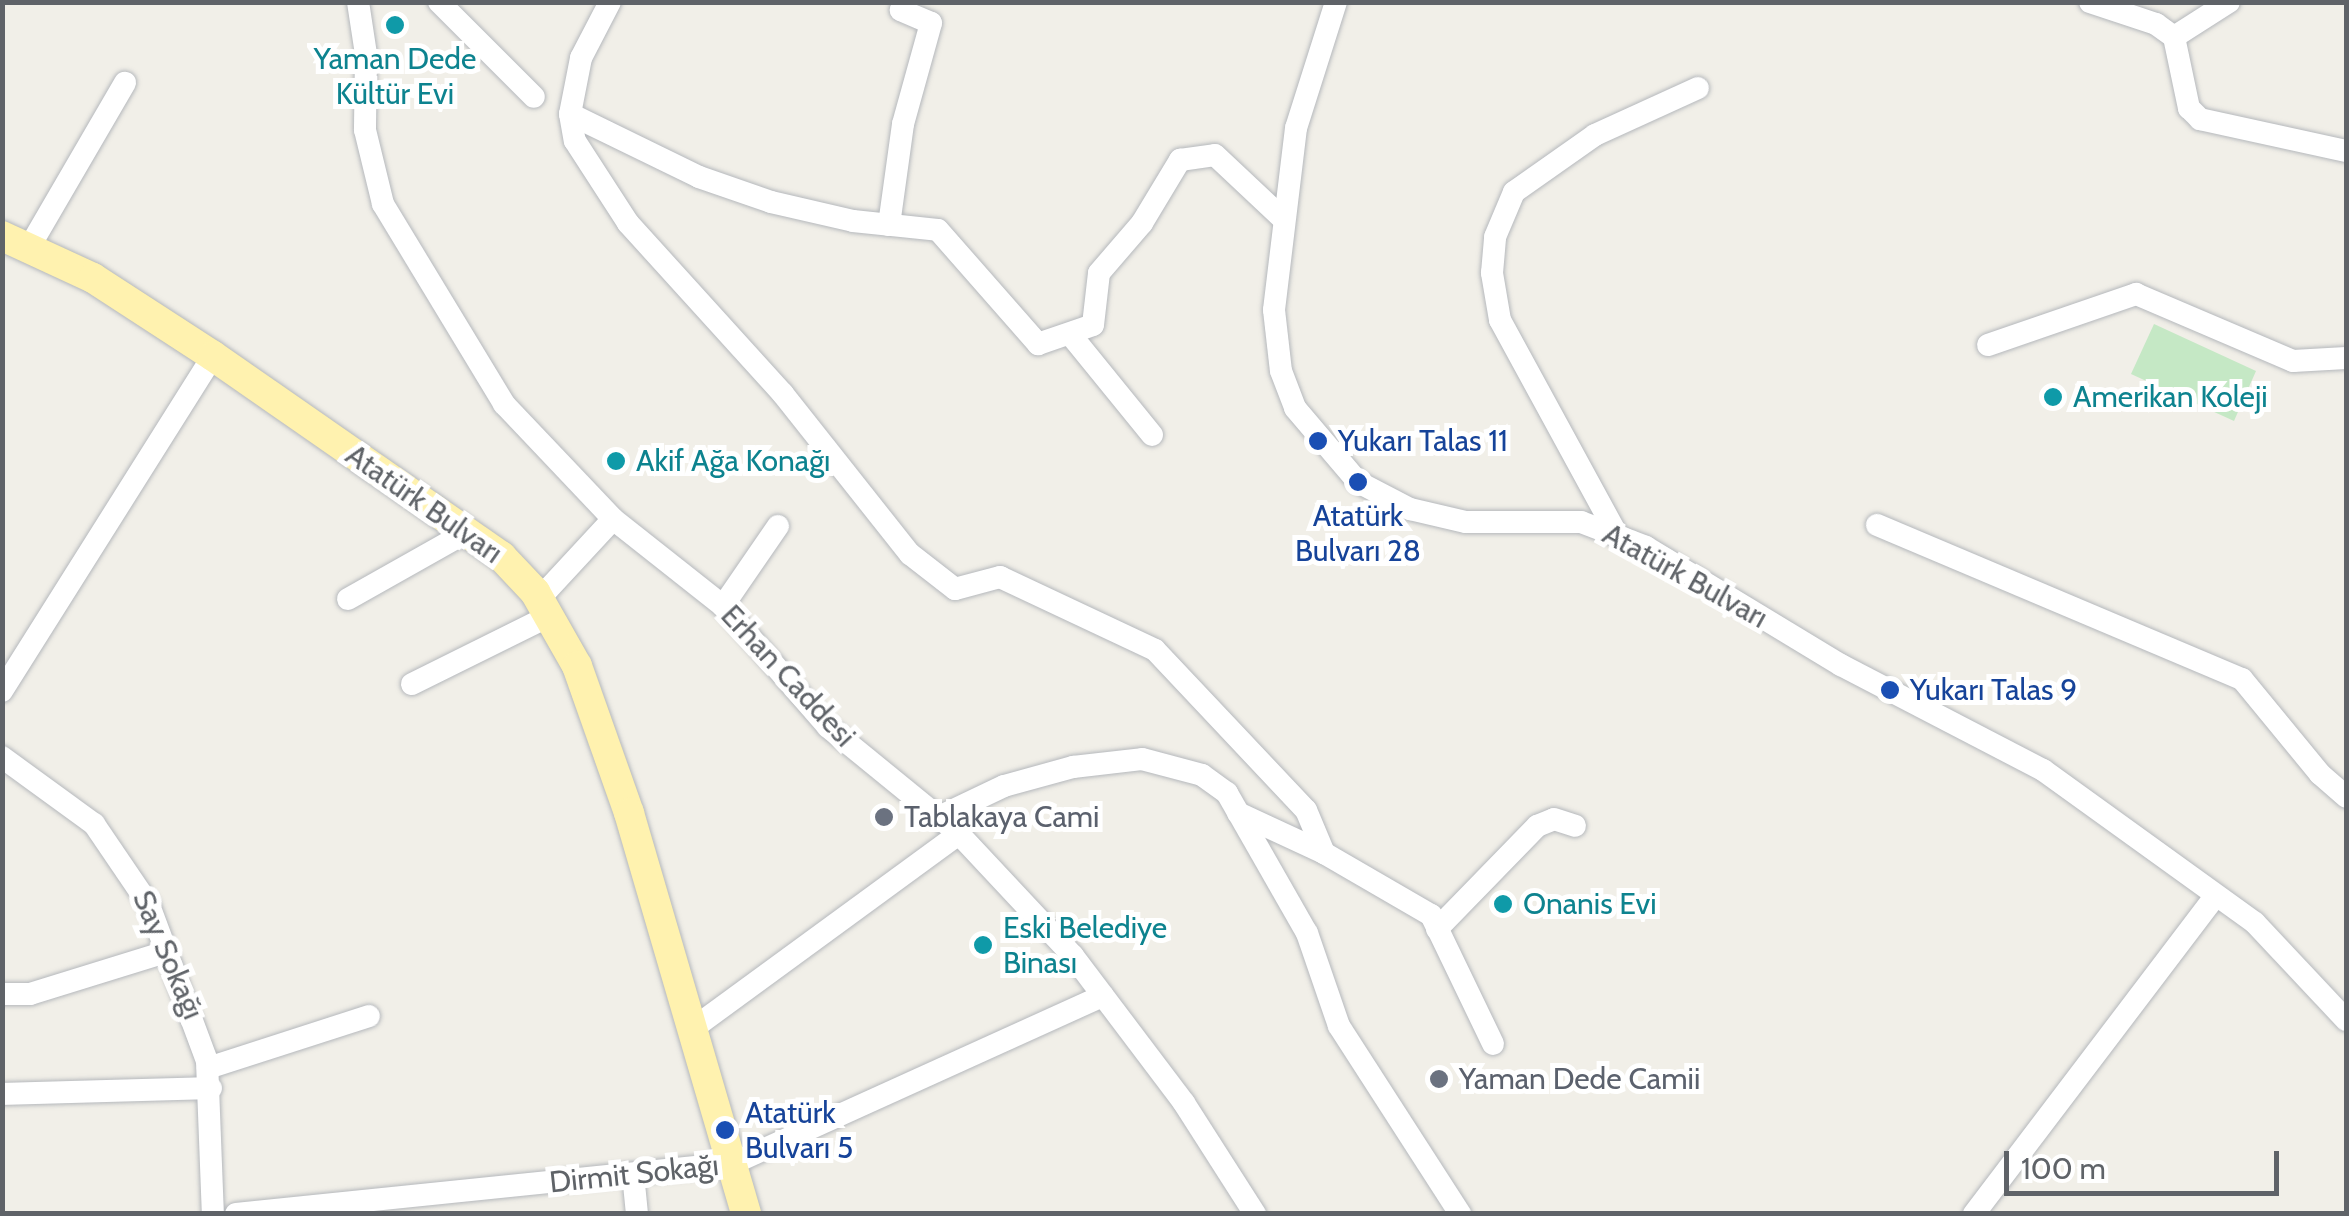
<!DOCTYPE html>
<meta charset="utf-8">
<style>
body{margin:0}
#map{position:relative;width:2349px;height:1216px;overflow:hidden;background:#f1efe8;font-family:Cabin,sans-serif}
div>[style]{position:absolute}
.green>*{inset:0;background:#c5e8c5}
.roads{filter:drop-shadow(0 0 2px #b5b8bc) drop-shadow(0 0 2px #b5b8bc)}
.minor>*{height:22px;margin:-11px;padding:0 11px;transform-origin:11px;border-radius:11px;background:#fff}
.major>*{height:30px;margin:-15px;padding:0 15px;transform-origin:15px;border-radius:15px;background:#fff2af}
.dots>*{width:28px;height:28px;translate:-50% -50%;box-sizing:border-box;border:5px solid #fff;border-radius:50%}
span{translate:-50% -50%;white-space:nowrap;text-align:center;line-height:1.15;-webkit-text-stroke:10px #fff;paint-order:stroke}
.culture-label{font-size:30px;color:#0d838f}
.left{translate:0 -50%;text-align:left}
.transit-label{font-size:30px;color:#164399}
.street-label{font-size:30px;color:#5f6368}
.worship-label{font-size:30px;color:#5b616d}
.frame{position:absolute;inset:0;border:5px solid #5f6368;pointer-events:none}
.scale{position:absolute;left:2004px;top:1151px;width:275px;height:45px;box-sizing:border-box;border:5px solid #5f6368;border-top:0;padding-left:12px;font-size:30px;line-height:35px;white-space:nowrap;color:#5f6368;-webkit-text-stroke:8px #fff;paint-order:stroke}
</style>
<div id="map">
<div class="green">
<i style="clip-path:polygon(2154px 324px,2256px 371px,2234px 421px,2131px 374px)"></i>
</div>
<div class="roads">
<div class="minor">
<i style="left:358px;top:2px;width:53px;rotate:81.3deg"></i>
<i style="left:366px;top:54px;width:76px;rotate:90.8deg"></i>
<i style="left:365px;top:130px;width:76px;rotate:76.3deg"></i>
<i style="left:383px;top:204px;width:234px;rotate:58.8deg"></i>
<i style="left:504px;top:404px;width:158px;rotate:46.5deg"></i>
<i style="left:613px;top:519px;width:140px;rotate:38.3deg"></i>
<i style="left:723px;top:606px;width:160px;rotate:49deg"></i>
<i style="left:828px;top:727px;width:169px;rotate:39.2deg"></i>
<i style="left:959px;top:834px;width:167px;rotate:46.9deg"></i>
<i style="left:1073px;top:956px;width:184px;rotate:52.9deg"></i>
<i style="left:1184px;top:1103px;width:132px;rotate:57.4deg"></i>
<i style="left:439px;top:2px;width:134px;rotate:45deg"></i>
<i style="left:610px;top:2px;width:63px;rotate:117.4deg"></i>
<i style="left:581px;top:58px;width:57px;rotate:101.1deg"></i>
<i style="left:570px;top:114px;width:27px;rotate:80deg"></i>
<i style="left:575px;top:141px;width:98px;rotate:57.1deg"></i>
<i style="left:628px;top:223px;width:231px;rotate:47.8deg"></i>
<i style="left:783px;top:394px;width:204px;rotate:51.6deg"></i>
<i style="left:910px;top:554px;width:57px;rotate:37.9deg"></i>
<i style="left:955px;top:589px;width:47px;rotate:-14.9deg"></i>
<i style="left:1000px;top:577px;width:171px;rotate:25.2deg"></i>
<i style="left:1155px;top:650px;width:220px;rotate:46.7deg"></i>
<i style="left:1306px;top:810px;width:47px;rotate:67.3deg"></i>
<i style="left:1336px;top:2px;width:132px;rotate:107.6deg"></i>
<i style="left:1296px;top:128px;width:183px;rotate:96.9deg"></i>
<i style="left:1274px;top:310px;width:61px;rotate:83.5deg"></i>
<i style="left:1281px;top:371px;width:40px;rotate:69deg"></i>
<i style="left:1295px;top:408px;width:97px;rotate:49.6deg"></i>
<i style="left:1358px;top:482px;width:59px;rotate:27.4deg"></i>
<i style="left:1410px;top:509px;width:57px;rotate:13.1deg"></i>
<i style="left:1466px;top:522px;width:115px"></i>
<i style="left:1581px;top:522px;width:70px;rotate:21deg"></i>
<i style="left:1646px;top:547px;width:228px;rotate:31.2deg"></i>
<i style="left:1841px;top:665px;width:228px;rotate:27.5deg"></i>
<i style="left:2043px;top:770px;width:261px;rotate:35.8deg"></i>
<i style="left:2255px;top:923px;width:133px;rotate:46.8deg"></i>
<i style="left:2090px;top:2px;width:70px;rotate:18.4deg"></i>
<i style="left:2156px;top:24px;width:22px;rotate:36deg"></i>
<i style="left:2174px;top:37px;width:73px;rotate:78.1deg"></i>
<i style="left:2189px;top:108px;width:16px;rotate:45deg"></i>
<i style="left:2200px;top:119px;width:149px;rotate:12.4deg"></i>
<i style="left:2174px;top:37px;width:65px;rotate:-32.5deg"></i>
<i style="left:570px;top:114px;width:144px;rotate:26deg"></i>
<i style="left:699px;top:177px;width:76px;rotate:19.1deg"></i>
<i style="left:771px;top:202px;width:84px;rotate:13deg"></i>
<i style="left:853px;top:221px;width:85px;rotate:6deg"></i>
<i style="left:938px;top:230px;width:152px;rotate:48.7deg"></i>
<i style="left:1038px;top:344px;width:58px;rotate:-19.1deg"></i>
<i style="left:1093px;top:325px;width:52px;rotate:-83.4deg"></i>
<i style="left:1099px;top:273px;width:66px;rotate:-49.3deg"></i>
<i style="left:1142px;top:223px;width:74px;rotate:-58.9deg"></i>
<i style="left:1180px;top:160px;width:35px;rotate:-8deg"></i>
<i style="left:1215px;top:155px;width:92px;rotate:43.2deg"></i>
<i style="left:889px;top:225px;width:102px;rotate:-82.1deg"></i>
<i style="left:903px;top:124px;width:105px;rotate:-74.5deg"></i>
<i style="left:931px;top:23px;width:33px;rotate:-157deg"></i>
<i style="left:901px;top:10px;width:9px;rotate:-69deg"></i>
<i style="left:30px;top:246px;width:189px;rotate:-59.8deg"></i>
<i style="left:1070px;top:334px;width:130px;rotate:50.9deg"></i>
<i style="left:1988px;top:345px;width:157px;rotate:-19deg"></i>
<i style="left:2136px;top:294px;width:171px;rotate:23.1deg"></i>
<i style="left:2293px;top:361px;width:53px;rotate:-3.2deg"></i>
<i style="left:1877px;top:525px;width:396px;rotate:22.9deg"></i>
<i style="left:2242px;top:679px;width:123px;rotate:50.6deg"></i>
<i style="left:2320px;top:774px;width:35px;rotate:41deg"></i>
<i style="left:1615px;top:531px;width:240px;rotate:-118.6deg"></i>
<i style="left:1500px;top:320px;width:48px;rotate:-99.7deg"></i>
<i style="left:1492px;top:273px;width:36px;rotate:-85deg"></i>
<i style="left:1495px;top:237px;width:49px;rotate:-67.1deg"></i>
<i style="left:1514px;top:192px;width:99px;rotate:-35.1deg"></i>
<i style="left:1595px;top:135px;width:113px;rotate:-24.5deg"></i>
<i style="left:348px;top:599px;width:137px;rotate:-29.4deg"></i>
<i style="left:539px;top:599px;width:109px;rotate:-47.2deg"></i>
<i style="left:723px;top:606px;width:97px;rotate:-55.5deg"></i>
<i style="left:412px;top:684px;width:155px;rotate:-26.4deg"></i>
<i style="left:2px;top:691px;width:396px;rotate:-57.8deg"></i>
<i style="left:2px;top:757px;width:114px;rotate:36.1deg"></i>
<i style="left:94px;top:824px;width:98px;rotate:55.8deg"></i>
<i style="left:149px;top:905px;width:166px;rotate:69.6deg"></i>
<i style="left:207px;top:1061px;width:153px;rotate:87.8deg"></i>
<i style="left:1238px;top:813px;width:95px;rotate:24.9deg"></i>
<i style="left:1324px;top:853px;width:124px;rotate:30.1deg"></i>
<i style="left:1431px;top:915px;width:143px;rotate:64.3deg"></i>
<i style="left:939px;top:817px;width:72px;rotate:-25.5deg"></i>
<i style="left:1004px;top:786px;width:72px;rotate:-15.4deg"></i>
<i style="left:1073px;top:767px;width:69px;rotate:-6.6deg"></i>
<i style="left:1142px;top:759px;width:62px;rotate:14.9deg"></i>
<i style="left:1202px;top:775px;width:31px;rotate:36deg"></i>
<i style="left:1227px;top:793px;width:161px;rotate:60.3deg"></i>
<i style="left:1307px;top:933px;width:98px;rotate:71deg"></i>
<i style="left:1339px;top:1026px;width:224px;rotate:57.2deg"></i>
<i style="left:1437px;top:929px;width:144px;rotate:-45.8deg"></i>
<i style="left:1537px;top:826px;width:18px;rotate:-22deg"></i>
<i style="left:1554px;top:819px;width:22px;rotate:18deg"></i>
<i style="left:2px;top:994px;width:28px"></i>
<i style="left:30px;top:994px;width:142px;rotate:-17.2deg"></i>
<i style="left:695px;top:1027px;width:327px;rotate:-36.2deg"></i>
<i style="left:208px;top:1068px;width:169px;rotate:-17.9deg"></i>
<i style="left:2px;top:1094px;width:209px;rotate:-1.6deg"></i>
<i style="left:633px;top:1174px;width:40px;rotate:84.3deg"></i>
<i style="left:236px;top:1214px;width:501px;rotate:-5.85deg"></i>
<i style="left:734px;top:1163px;width:405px;rotate:-24.4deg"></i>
<i style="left:1974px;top:1214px;width:400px;rotate:-52.8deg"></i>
</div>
<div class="major">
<i style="left:2px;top:236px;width:100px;rotate:24.8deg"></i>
<i style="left:93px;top:278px;width:143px;rotate:33deg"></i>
<i style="left:213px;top:356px;width:351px;rotate:34.8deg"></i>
<i style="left:501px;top:556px;width:50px;rotate:46.6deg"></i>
<i style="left:535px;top:592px;width:85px;rotate:60.4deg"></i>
<i style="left:577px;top:666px;width:156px;rotate:70.5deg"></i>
<i style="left:629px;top:813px;width:418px;rotate:73.7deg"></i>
</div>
</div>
<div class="dots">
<i style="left:395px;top:25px;background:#0f9aa8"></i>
<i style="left:2053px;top:397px;background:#0f9aa8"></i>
<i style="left:1318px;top:441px;background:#1a4fb4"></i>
<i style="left:616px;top:461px;background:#0f9aa8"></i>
<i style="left:1358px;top:482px;background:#1a4fb4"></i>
<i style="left:1890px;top:690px;background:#1a4fb4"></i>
<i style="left:884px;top:817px;background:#6b7280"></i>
<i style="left:1503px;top:904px;background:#0f9aa8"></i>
<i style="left:983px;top:945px;background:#0f9aa8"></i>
<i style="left:1439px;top:1079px;background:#6b7280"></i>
<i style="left:725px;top:1130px;background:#1a4fb4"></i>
</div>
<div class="culture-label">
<span style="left:395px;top:76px">Yaman Dede<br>Kültür Evi</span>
<span class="left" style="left:2073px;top:397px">Amerikan Koleji</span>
<span class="left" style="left:636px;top:461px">Akif Ağa Konağı</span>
<span class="left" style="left:1523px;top:904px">Onanis Evi</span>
<span class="left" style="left:1003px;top:945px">Eski Belediye<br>Binası</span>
</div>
<div class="transit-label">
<span class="left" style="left:1338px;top:441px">Yukarı Talas 11</span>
<span style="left:1358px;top:533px">Atatürk<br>Bulvarı 28</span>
<span class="left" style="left:1910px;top:690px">Yukarı Talas 9</span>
<span class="left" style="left:745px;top:1130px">Atatürk<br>Bulvarı 5</span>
</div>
<div class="street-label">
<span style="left:424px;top:504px;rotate:35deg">Atatürk Bulvarı</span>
<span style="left:1685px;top:576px;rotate:29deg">Atatürk Bulvarı</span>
<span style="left:788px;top:676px;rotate:47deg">Erhan Caddesi</span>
<span style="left:168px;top:955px;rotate:67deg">Say Sokağı</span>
<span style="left:634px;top:1174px;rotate:-6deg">Dirmit Sokağı</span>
</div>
<div class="worship-label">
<span class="left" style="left:904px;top:817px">Tablakaya Cami</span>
<span class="left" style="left:1459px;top:1079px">Yaman Dede Camii</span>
</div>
<div class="frame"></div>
<div class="scale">100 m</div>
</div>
